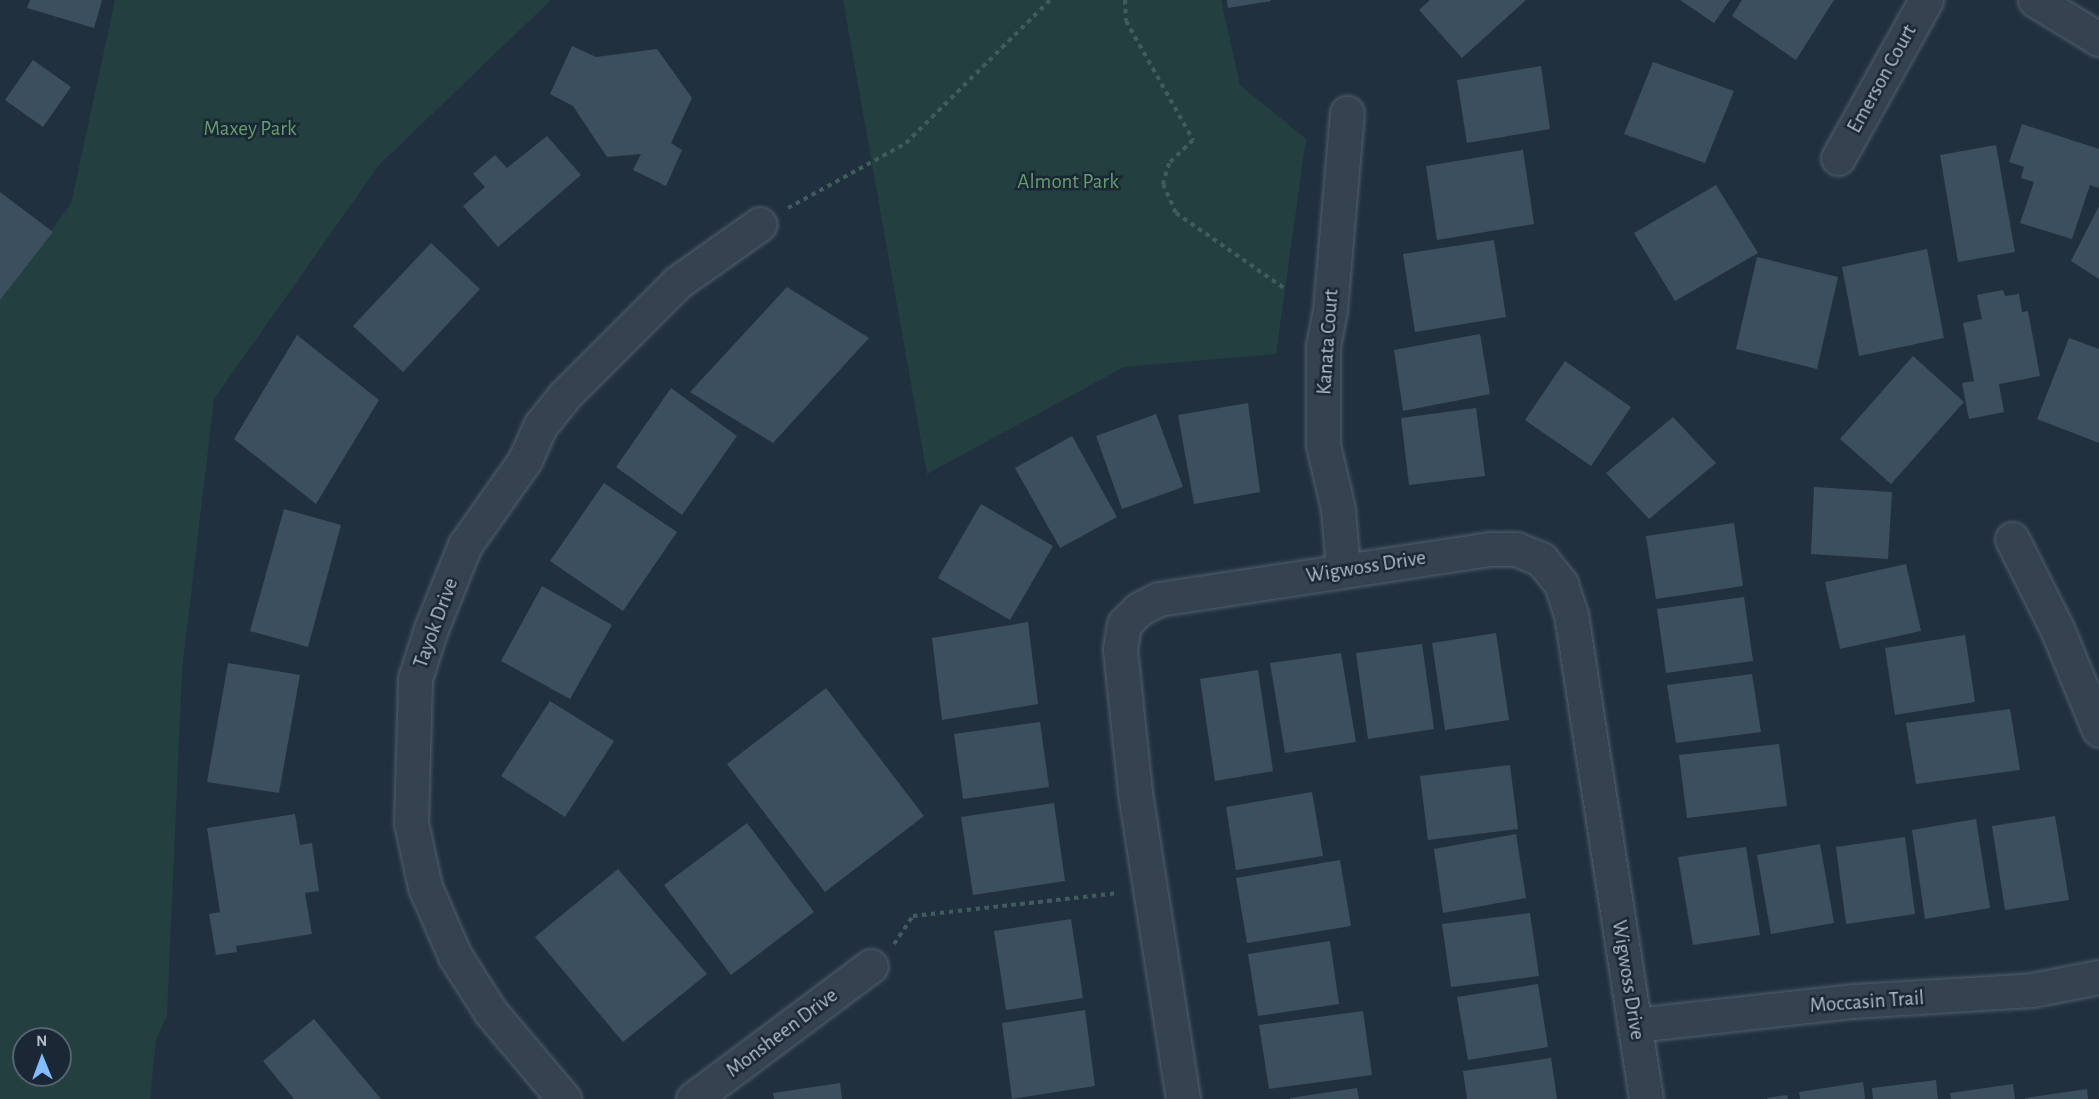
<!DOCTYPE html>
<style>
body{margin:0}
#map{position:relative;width:2099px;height:1099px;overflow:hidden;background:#21303f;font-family:"Alegreya Sans",sans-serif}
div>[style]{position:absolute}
.green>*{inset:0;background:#233f40}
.building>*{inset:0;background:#3c4f5e}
.path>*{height:4px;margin-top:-2px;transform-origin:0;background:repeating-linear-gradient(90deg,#415c5d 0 4.5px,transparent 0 9px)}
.roads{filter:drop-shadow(0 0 2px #53606d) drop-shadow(0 0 2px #53606d)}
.minor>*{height:33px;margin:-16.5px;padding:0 16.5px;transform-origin:16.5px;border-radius:16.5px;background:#35424f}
span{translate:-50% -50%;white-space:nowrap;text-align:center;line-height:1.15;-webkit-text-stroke:5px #1a2734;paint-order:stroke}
.street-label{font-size:21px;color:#b1bdca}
.park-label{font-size:21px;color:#659d6d}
.north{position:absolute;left:12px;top:1027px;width:60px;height:60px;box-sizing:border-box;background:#1a2734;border:2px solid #566370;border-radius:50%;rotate:359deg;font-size:16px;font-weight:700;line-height:24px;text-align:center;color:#b1bdca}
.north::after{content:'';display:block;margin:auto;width:21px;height:27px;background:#81bdff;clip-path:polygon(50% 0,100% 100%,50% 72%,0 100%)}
</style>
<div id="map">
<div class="green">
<i style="clip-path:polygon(evenodd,115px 0,551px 0,379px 165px,214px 399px,182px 671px,167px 1016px,156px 1040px,150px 1099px,0 1099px,0 300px,71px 204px,115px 0,24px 1039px,60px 1039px,60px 1075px,24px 1075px,24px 1039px)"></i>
<i style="clip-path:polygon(843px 0,1221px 0,1240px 85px,1306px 139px,1276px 354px,1124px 367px,927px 474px)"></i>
</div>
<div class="building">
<i style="clip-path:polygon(30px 0,102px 0,94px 28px,27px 8px)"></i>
<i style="clip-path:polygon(1227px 0,1271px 0,1271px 1px,1228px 8px)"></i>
<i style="clip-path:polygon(1430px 0,1526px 0,1462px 58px,1419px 10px)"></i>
<i style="clip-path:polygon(1680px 0,1730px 0,1714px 23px)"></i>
<i style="clip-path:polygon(1742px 0,1834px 0,1796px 60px,1732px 16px)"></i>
<i style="clip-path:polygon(572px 46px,596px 57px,657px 49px,692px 98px,671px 143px,682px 150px,666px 186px,633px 170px,641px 154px,607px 157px,573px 106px,550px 94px)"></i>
<i style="clip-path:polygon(33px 60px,71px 87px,43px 127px,5px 100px)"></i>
<i style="clip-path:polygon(1653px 62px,1734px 91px,1705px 163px,1624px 134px)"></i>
<i style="clip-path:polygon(1541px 66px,1550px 129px,1467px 143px,1457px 80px)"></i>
<i style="clip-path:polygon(2022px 124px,2099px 149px,2099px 185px,2098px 188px,2090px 185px,2072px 239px,2020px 223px,2034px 182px,2021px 178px,2024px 167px,2009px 162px)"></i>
<i style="clip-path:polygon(547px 136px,581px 175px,498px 247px,463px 206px,485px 187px,473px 174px,495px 155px,507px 168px)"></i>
<i style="clip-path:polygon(1996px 145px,2015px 252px,1958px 262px,1940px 155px)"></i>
<i style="clip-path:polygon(1523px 150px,1534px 224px,1437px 240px,1426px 166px)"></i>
<i style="clip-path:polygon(1716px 185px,1758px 253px,1675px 301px,1634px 233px)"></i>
<i style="clip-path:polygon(0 192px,53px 232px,0 300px)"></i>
<i style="clip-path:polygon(2099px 206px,2099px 279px,2071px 261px)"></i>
<i style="clip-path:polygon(1494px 240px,1506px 317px,1415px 332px,1403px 254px)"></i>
<i style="clip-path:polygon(431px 243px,480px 289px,403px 372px,353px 326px)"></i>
<i style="clip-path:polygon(1927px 249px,1944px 338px,1859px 356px,1842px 267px)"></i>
<i style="clip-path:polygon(1757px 257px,1838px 277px,1817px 369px,1736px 349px)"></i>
<i style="clip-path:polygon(787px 287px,869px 338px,773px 443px,690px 392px)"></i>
<i style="clip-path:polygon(2003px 290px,2005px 296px,2019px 294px,2022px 312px,2028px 311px,2040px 376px,1999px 384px,2004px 412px,1969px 419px,1962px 383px,1974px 381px,1963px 323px,1982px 319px,1977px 295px)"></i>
<i style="clip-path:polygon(1480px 334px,1490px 394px,1403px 411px,1394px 350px)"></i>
<i style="clip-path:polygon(297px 335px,379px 400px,316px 504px,234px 439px)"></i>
<i style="clip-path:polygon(2069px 338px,2099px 349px,2099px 443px,2037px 419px)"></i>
<i style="clip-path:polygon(1913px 356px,1964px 402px,1891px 484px,1840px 439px)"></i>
<i style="clip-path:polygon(1565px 361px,1631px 407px,1591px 466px,1525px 420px)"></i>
<i style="clip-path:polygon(671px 388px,737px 436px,682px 515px,616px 467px)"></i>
<i style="clip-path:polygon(1248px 403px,1260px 492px,1194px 504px,1178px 415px)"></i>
<i style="clip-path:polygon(1476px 408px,1485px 476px,1409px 485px,1401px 418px)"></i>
<i style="clip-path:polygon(1156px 414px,1183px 487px,1122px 509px,1096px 436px)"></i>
<i style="clip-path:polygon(1673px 417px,1716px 463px,1649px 519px,1606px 473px)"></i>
<i style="clip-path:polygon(1072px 436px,1117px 517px,1060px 548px,1015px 468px)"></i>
<i style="clip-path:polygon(604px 483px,677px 532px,623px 611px,550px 561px)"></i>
<i style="clip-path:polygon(1814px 487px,1892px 492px,1888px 559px,1811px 554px)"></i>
<i style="clip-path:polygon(981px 504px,1053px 546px,1010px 620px,938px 578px)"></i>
<i style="clip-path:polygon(284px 509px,341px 525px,308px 647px,250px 631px)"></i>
<i style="clip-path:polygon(1734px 523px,1743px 586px,1656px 599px,1646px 536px)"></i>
<i style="clip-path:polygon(1906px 564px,1921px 631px,1840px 649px,1825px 582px)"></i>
<i style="clip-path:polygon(542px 586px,612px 625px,570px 699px,501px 661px)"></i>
<i style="clip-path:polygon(1744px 597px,1753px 661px,1666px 673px,1657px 609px)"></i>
<i style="clip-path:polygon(1028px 622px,1038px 704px,942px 720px,932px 638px)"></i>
<i style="clip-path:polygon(1496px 633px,1509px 720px,1445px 730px,1432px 643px)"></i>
<i style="clip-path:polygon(1965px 635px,1975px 702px,1895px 715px,1885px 648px)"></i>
<i style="clip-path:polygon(1422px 644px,1434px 729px,1368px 739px,1356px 653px)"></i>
<i style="clip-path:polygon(1341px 653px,1356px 742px,1285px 753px,1270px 663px)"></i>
<i style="clip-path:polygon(228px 663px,300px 675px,279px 793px,207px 782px)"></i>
<i style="clip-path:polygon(1258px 670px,1273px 771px,1215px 781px,1200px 679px)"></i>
<i style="clip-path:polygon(1752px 674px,1761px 732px,1676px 743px,1667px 685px)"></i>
<i style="clip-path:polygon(826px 688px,924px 816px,825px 892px,727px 764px)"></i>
<i style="clip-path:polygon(550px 701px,614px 741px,565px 817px,501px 776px)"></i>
<i style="clip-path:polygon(2010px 709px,2020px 770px,1916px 784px,1906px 723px)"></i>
<i style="clip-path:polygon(1040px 722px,1049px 787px,963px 799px,954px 734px)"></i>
<i style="clip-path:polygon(1779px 744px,1787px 806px,1687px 818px,1679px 755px)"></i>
<i style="clip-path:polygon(1510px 765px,1518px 829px,1428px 840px,1420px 776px)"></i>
<i style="clip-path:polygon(1312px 792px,1323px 856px,1236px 870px,1226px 807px)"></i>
<i style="clip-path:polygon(1054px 803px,1065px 881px,973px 895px,961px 817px)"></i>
<i style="clip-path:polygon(295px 814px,300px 845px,312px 843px,319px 891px,305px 893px,312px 934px,236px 946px,237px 952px,216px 955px,209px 914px,220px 912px,207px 828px)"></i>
<i style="clip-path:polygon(2055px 816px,2069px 900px,2005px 910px,1992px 826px)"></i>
<i style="clip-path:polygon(1976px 819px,1990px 908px,1925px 919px,1912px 830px)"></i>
<i style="clip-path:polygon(747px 823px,814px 912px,731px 975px,664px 885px)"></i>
<i style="clip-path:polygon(1516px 834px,1526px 898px,1443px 913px,1434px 849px)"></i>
<i style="clip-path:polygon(1905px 837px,1915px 914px,1846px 924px,1836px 847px)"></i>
<i style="clip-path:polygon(1820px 844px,1834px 923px,1771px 934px,1757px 855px)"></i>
<i style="clip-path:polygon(1746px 847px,1760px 935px,1693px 945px,1678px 857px)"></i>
<i style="clip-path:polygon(1340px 860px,1351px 926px,1247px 943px,1236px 878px)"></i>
<i style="clip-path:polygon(618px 869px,707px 974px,623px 1042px,535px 937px)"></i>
<i style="clip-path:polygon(1530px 913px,1539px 976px,1451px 987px,1442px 924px)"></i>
<i style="clip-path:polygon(1071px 919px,1083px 998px,1006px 1010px,994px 931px)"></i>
<i style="clip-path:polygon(1330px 941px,1339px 1004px,1258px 1016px,1248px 954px)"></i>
<i style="clip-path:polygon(1538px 984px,1548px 1047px,1468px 1060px,1457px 997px)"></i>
<i style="clip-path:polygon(1085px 1010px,1095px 1086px,1012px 1099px,1002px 1023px)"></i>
<i style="clip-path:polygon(1363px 1011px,1372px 1075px,1269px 1089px,1259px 1025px)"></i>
<i style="clip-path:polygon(314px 1019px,381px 1099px,294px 1099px,263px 1061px)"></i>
<i style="clip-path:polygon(1551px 1058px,1557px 1099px,1467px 1099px,1463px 1071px)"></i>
<i style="clip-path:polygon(1936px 1080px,1938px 1099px,1873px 1099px,1872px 1088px)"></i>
<i style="clip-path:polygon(1863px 1082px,1865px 1099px,1800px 1099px,1799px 1092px)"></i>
<i style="clip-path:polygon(840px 1083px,842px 1099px,774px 1099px,773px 1093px)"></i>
<i style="clip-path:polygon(2013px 1084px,2015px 1099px,1951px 1099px,1950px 1093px)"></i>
<i style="clip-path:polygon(1357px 1088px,1359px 1099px,1290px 1099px,1290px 1098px)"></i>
<i style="clip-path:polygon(2087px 1089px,2088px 1099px,2025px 1099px,2025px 1098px)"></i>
<i style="clip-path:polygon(1787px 1095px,1788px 1099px,1767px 1099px,1767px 1098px)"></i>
</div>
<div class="path">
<i style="left:1125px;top:0;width:21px;rotate:87deg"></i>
<i style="left:1126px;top:21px;width:137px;rotate:60.6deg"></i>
<i style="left:1193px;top:140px;width:33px;rotate:136deg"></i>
<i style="left:1169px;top:163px;width:22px;rotate:106deg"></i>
<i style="left:1163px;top:184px;width:32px;rotate:66deg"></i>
<i style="left:1176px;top:213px;width:131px;rotate:34.8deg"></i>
<i style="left:788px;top:208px;width:135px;rotate:-28.8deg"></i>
<i style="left:906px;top:143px;width:203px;rotate:-44.8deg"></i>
<i style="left:894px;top:944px;width:34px;rotate:-56deg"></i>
<i style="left:913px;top:916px;width:207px;rotate:-6.4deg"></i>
</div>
<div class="roads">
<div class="minor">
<i style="left:2035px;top:0;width:75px;rotate:31.4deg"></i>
<i style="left:1838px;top:158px;width:181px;rotate:-60.9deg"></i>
<i style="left:2012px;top:539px;width:101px;rotate:63.4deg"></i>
<i style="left:2057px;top:629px;width:109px;rotate:67.4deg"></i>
<i style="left:1343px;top:569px;width:60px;rotate:-94.8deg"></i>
<i style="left:1338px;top:509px;width:66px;rotate:-103.2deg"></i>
<i style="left:1323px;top:445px;width:99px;rotate:-90deg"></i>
<i style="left:1323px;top:346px;width:37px;rotate:-79deg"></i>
<i style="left:1330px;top:310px;width:198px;rotate:-85.1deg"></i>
<i style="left:1635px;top:1025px;width:220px;rotate:-6.3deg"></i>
<i style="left:1854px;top:1001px;width:178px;rotate:-3.5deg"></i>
<i style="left:2032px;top:990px;width:68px;rotate:-11deg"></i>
<i style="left:564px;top:1099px;width:115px;rotate:-130.1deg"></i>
<i style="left:490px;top:1011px;width:65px;rotate:-122.5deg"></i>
<i style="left:455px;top:956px;width:75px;rotate:-113.5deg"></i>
<i style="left:425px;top:887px;width:66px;rotate:-102.3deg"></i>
<i style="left:411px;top:823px;width:144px;rotate:-88.4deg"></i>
<i style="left:415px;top:679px;width:52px;rotate:-72.3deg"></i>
<i style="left:431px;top:629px;width:91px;rotate:-68deg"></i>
<i style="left:465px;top:545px;width:104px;rotate:-54.8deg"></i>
<i style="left:525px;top:460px;width:37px;rotate:-66deg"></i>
<i style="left:540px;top:426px;width:38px;rotate:-51deg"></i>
<i style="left:564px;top:396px;width:161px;rotate:-45deg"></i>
<i style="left:678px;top:282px;width:100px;rotate:-35.3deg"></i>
<i style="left:693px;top:1099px;width:222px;rotate:-36.8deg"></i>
<i style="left:1183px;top:1099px;width:311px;rotate:-98.9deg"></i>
<i style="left:1135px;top:792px;width:144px;rotate:-96deg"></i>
<i style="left:1120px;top:649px;width:25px;rotate:-81deg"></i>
<i style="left:1124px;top:624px;width:21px;rotate:-45deg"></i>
<i style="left:1139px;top:609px;width:22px;rotate:-27deg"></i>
<i style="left:1159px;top:599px;width:336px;rotate:-8.6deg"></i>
<i style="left:1491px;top:549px;width:25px"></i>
<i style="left:1516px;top:549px;width:27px;rotate:22deg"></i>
<i style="left:1541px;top:559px;width:32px;rotate:51deg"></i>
<i style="left:1561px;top:584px;width:32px;rotate:72deg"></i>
<i style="left:1571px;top:614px;width:491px;rotate:81.2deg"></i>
</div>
</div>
<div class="street-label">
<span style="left:1882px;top:79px;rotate:-61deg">Emerson Court</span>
<span style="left:1328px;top:342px;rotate:-86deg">Kanata Court</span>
<span style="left:1366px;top:567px;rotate:-9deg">Wigwoss Drive</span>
<span style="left:436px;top:623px;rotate:-70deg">Tayok Drive</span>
<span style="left:1628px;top:980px;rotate:81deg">Wigwoss Drive</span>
<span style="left:1867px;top:1002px;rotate:-4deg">Moccasin Trail</span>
<span style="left:782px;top:1033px;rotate:-37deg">Monsheen Drive</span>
</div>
<div class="park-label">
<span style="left:250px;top:129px">Maxey Park</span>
<span style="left:1068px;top:182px">Almont Park</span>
</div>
<div class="north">N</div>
</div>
